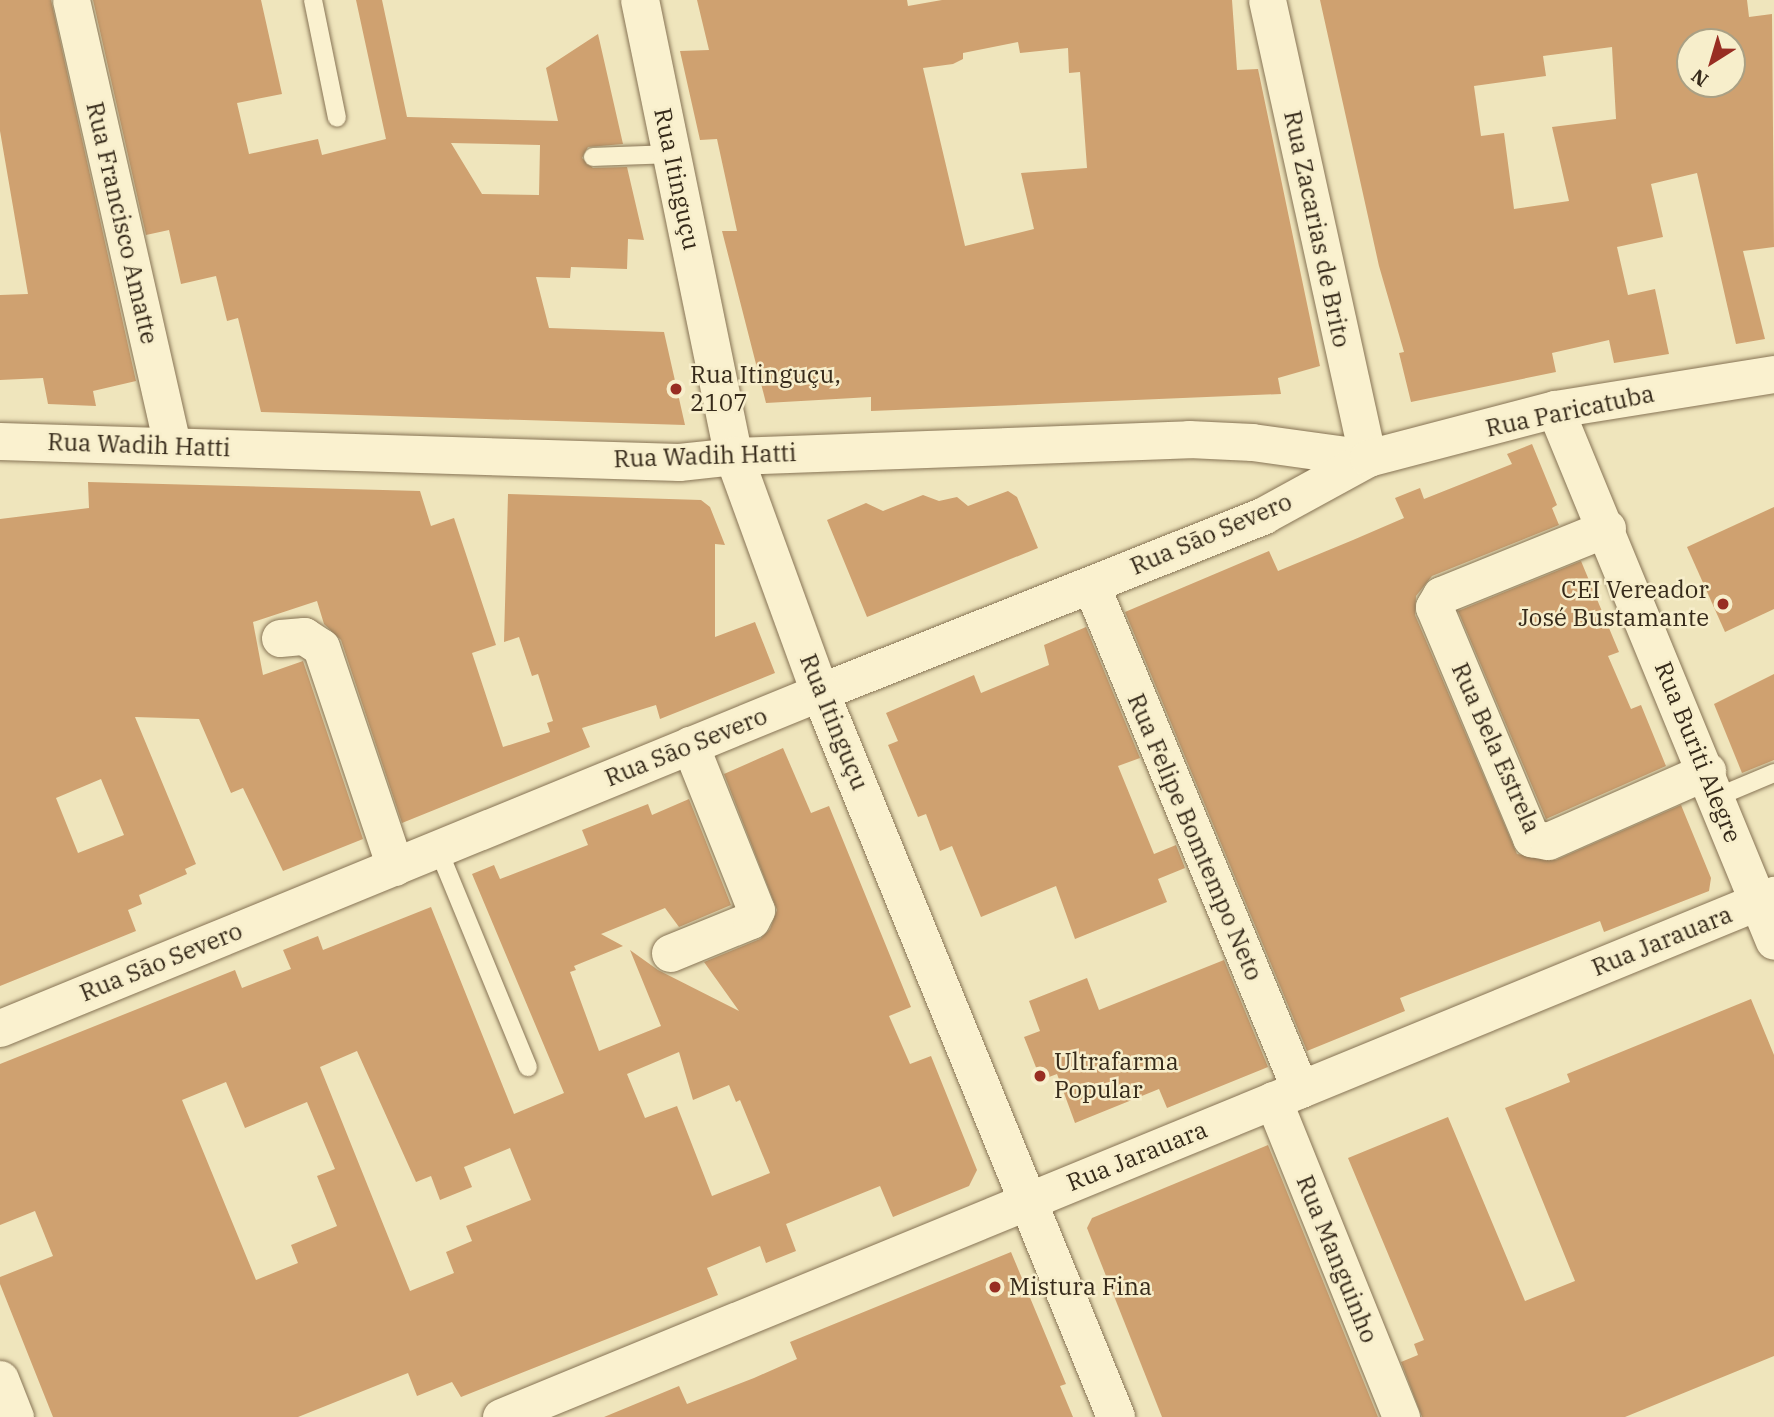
<!DOCTYPE html>
<meta charset="utf-8">
<style>
body{margin:0}
#map{position:relative;width:1774px;height:1417px;overflow:hidden;background:#efe5bc;font-family:"IBM Plex Serif",serif}
div>[style]{position:absolute}
.building>*{inset:0;background:#cfa170}
.roads{filter:drop-shadow(0 0 2px #877455) drop-shadow(0 0 2px #877455)}
.lane>*{height:18px;margin:-9px;padding:0 9px;transform-origin:9px;border-radius:9px;background:#faf1cf}
.street>*{height:37px;margin:-18.5px;padding:0 18.5px;transform-origin:18.5px;border-radius:18.5px;background:#faf1cf}
.secondary>*{height:38px;margin:-19px;padding:0 19px;transform-origin:19px;border-radius:19px;background:#faf1cf}
.dots>*{width:19px;height:19px;translate:-50% -50%;box-sizing:border-box;border:4px solid #f7eecb;border-radius:50%}
span{translate:-50% -50%;white-space:nowrap;text-align:center;line-height:1.15;-webkit-text-stroke:5px #f7eecb;paint-order:stroke}
.street-label{font-size:24px;color:#362a1a}
.poi-label{font-size:24px;color:#362a1a}
.left{translate:0 -50%;text-align:left}
.right{translate:-100% -50%;text-align:right}
.north{position:absolute;left:1676px;top:28px;width:70px;height:70px;box-sizing:border-box;background:#f7eecb;border:2px solid #aaa084;border-radius:50%;rotate:217deg;font-size:19px;font-weight:700;line-height:28px;text-align:center;color:#362a1a}
.north::after{content:'';display:block;margin:auto;width:24px;height:32px;background:#982d22;clip-path:polygon(50% 0,100% 100%,50% 72%,0 100%)}
</style>
<div id="map">
<div class="building">
<i style="clip-path:polygon(0 0,51px 0,136px 381px,93px 391px,96px 406px,48px 404px,43px 378px,0 380px,0 295px,28px 294px,0 131px)"></i>
<i style="clip-path:polygon(evenodd,93px 0,261px 0,282px 94px,237px 103px,249px 154px,318px 139px,322px 155px,386px 139px,356px 0,382px 0,407px 117px,558px 121px,546px 68px,598px 34px,623px 144px,588px 147px,582px 158px,593px 168px,627px 167px,644px 240px,628px 239px,627px 269px,571px 267px,570px 278px,536px 277px,549px 328px,664px 332px,685px 425px,261px 412px,238px 318px,227px 321px,216px 276px,181px 284px,169px 230px,146px 235px,93px 0,451px 143px,540px 145px,539px 195px,482px 194px,451px 143px)"></i>
<i style="clip-path:polygon(evenodd,697px 0,907px 0,908px 6px,942px 0,1232px 0,1237px 70px,1258px 69px,1320px 366px,1278px 378px,1281px 394px,871px 411px,871px 397px,766px 403px,722px 231px,737px 231px,717px 139px,700px 140px,680px 51px,709px 50px,697px 0,1018px 42px,1020px 53px,1068px 48px,1069px 73px,1080px 72px,1087px 168px,1021px 173px,1034px 229px,965px 246px,923px 68px,953px 64px,963px 59px,963px 53px,1018px 42px)"></i>
<i style="clip-path:polygon(evenodd,1320px 0,1747px 0,1749px 17px,1772px 14px,1774px 247px,1743px 251px,1765px 339px,1736px 344px,1697px 173px,1651px 184px,1663px 237px,1617px 247px,1628px 295px,1655px 289px,1669px 354px,1614px 363px,1609px 340px,1552px 353px,1556px 372px,1411px 402px,1399px 353px,1404px 352px,1379px 266px,1320px 0,1690px 42px,1732px 42px,1732px 84px,1690px 84px,1690px 42px,1320px 0,1612px 47px,1616px 119px,1552px 127px,1569px 201px,1514px 209px,1504px 133px,1481px 136px,1474px 86px,1546px 76px,1543px 56px,1612px 47px)"></i>
<i style="clip-path:polygon(1532px 444px,1557px 505px,1552px 508px,1559px 525px,1432px 576px,1416px 596px,1415px 615px,1517px 854px,1556px 860px,1681px 805px,1711px 878px,1709px 891px,1604px 932px,1600px 921px,1400px 998px,1405px 1011px,1307px 1051px,1125px 612px,1269px 551px,1278px 571px,1353px 540px,1404px 518px,1395px 498px,1420px 488px,1424px 499px,1512px 464px,1507px 454px)"></i>
<i style="clip-path:polygon(evenodd,88px 482px,420px 491px,431px 526px,454px 518px,496px 645px,472px 653px,503px 747px,550px 732px,547px 723px,553px 721px,538px 674px,532px 676px,519px 637px,504px 642px,508px 494px,701px 500px,710px 507px,725px 545px,715px 544px,715px 637px,755px 622px,775px 673px,660px 719px,656px 705px,582px 728px,590px 747px,402px 823px,341px 640px,324px 624px,317px 601px,253px 622px,263px 675px,303px 661px,363px 839px,283px 871px,243px 788px,231px 793px,199px 719px,135px 717px,196px 864px,185px 869px,187px 874px,139px 895px,142px 904px,128px 910px,136px 931px,0 986px,0 519px,89px 508px,88px 482px,101px 779px,124px 835px,78px 853px,56px 798px,101px 779px)"></i>
<i style="clip-path:polygon(1008px 491px,1017px 497px,1038px 548px,867px 617px,827px 520px,866px 503px,883px 511px,923px 495px,939px 501px,957px 497px,968px 506px)"></i>
<i style="clip-path:polygon(1774px 507px,1774px 609px,1725px 632px,1687px 547px)"></i>
<i style="clip-path:polygon(1581px 561px,1619px 652px,1608px 656px,1631px 709px,1641px 705px,1666px 766px,1546px 819px,1458px 611px)"></i>
<i style="clip-path:polygon(1086px 627px,1140px 758px,1118px 766px,1154px 854px,1176px 845px,1185px 868px,1158px 879px,1167px 902px,1075px 939px,1056px 886px,981px 917px,952px 846px,940px 851px,926px 814px,918px 817px,888px 745px,898px 741px,886px 713px,974px 675px,981px 693px,1049px 665px,1044px 645px)"></i>
<i style="clip-path:polygon(1774px 674px,1774px 760px,1742px 773px,1714px 704px)"></i>
<i style="clip-path:polygon(evenodd,783px 748px,811px 813px,829px 806px,911px 1007px,889px 1016px,910px 1064px,931px 1056px,977px 1170px,969px 1186px,893px 1217px,880px 1186px,786px 1224px,796px 1251px,766px 1263px,760px 1246px,707px 1268px,718px 1295px,461px 1397px,452px 1382px,417px 1396px,408px 1373px,298px 1417px,53px 1417px,0 1284px,0 1277px,53px 1256px,35px 1211px,0 1225px,0 1064px,235px 970px,242px 988px,291px 969px,283px 950px,318px 936px,323px 950px,431px 907px,514px 1114px,564px 1093px,472px 874px,494px 865px,500px 879px,588px 845px,582px 830px,648px 804px,652px 815px,689px 799px,731px 905px,679px 927px,665px 908px,601px 934px,623px 946px,574px 966px,576px 970px,570px 972px,599px 1051px,661px 1026px,630px 950px,658px 970px,739px 1011px,704px 962px,760px 939px,770px 929px,777px 910px,724px 774px,783px 748px,357px 1051px,416px 1182px,431px 1176px,440px 1200px,472px 1187px,464px 1167px,510px 1148px,531px 1200px,466px 1226px,472px 1241px,446px 1252px,454px 1273px,410px 1291px,320px 1067px,357px 1051px,783px 748px,679px 1052px,693px 1100px,729px 1085px,736px 1102px,740px 1100px,770px 1173px,712px 1196px,677px 1106px,645px 1118px,627px 1074px,679px 1052px,783px 748px,226px 1082px,245px 1128px,307px 1102px,335px 1169px,317px 1176px,337px 1226px,291px 1245px,298px 1263px,256px 1280px,182px 1100px,226px 1082px)"></i>
<i style="clip-path:polygon(1224px 960px,1268px 1067px,1167px 1108px,1159px 1089px,1075px 1123px,1057px 1074px,1041px 1080px,1024px 1037px,1040px 1031px,1029px 1001px,1087px 978px,1099px 1010px)"></i>
<i style="clip-path:polygon(1751px 999px,1774px 1055px,1774px 1356px,1625px 1417px,1422px 1417px,1401px 1362px,1418px 1355px,1414px 1344px,1424px 1340px,1348px 1158px,1448px 1117px,1525px 1301px,1575px 1281px,1505px 1108px,1570px 1082px,1567px 1074px)"></i>
<i style="clip-path:polygon(1268px 1145px,1378px 1417px,1162px 1417px,1087px 1228px,1092px 1218px)"></i>
<i style="clip-path:polygon(1011px 1252px,1066px 1384px,1060px 1386px,1073px 1417px,604px 1417px,679px 1386px,687px 1404px,754px 1378px,797px 1359px,790px 1342px)"></i>
</div>
<div class="roads">
<div class="lane">
<i style="left:313px;top:0;width:120px;rotate:78.5deg"></i>
<i style="left:593px;top:157px;width:78px;rotate:-2.2deg"></i>
<i style="left:1717px;top:797px;width:62px;rotate:-22.8deg"></i>
<i style="left:438px;top:849px;width:236px;rotate:67.6deg"></i>
</div>
<div class="street">
<i style="left:71px;top:0;width:457px;rotate:77.2deg"></i>
<i style="left:1267px;top:0;width:469px;rotate:77.6deg"></i>
<i style="left:1555px;top:409px;width:575px;rotate:67.63deg"></i>
<i style="left:0;top:441px;width:679px;rotate:1.77deg"></i>
<i style="left:679px;top:462px;width:55px;rotate:-6.2deg"></i>
<i style="left:734px;top:456px;width:455px;rotate:-2.1deg"></i>
<i style="left:1189px;top:439px;width:63px;rotate:2.7deg"></i>
<i style="left:1252px;top:442px;width:117px;rotate:7.9deg"></i>
<i style="left:1607px;top:528px;width:179px;rotate:158deg"></i>
<i style="left:1441px;top:595px;width:14px;rotate:120deg"></i>
<i style="left:1434px;top:607px;width:251px;rotate:67.2deg"></i>
<i style="left:1531px;top:838px;width:17px;rotate:10deg"></i>
<i style="left:1548px;top:841px;width:174px;rotate:-23.8deg"></i>
<i style="left:1091px;top:585px;width:546px;rotate:67.48deg"></i>
<i style="left:280px;top:638px;width:24px;rotate:-5deg"></i>
<i style="left:304px;top:636px;width:20px;rotate:33deg"></i>
<i style="left:321px;top:647px;width:232px;rotate:71.4deg"></i>
<i style="left:670px;top:953px;width:87px;rotate:-22.2deg"></i>
<i style="left:751px;top:920px;width:11px;rotate:-63deg"></i>
<i style="left:756px;top:910px;width:178px;rotate:-111.8deg"></i>
<i style="left:0;top:1028px;width:886px;rotate:-22.28deg"></i>
<i style="left:820px;top:692px;width:478px;rotate:-21.7deg"></i>
<i style="left:1264px;top:515px;width:119px;rotate:-28.7deg"></i>
<i style="left:1368px;top:458px;width:193px;rotate:-14.7deg"></i>
<i style="left:1555px;top:409px;width:222px;rotate:-9.1deg"></i>
<i style="left:1273px;top:1100px;width:342px;rotate:68deg"></i>
<i style="left:0;top:1379px;width:41px;rotate:68.5deg"></i>
<i style="left:501px;top:1417px;width:1376px;rotate:-22.3deg"></i>
</div>
<div class="secondary">
<i style="left:640px;top:0;width:466px;rotate:78.4deg"></i>
<i style="left:734px;top:456px;width:251px;rotate:70deg"></i>
<i style="left:820px;top:692px;width:783px;rotate:67.79deg"></i>
</div>
</div>
<div class="dots">
<i style="left:676px;top:389px;background:#982d22"></i>
<i style="left:1723px;top:604px;background:#982d22"></i>
<i style="left:1040px;top:1076px;background:#982d22"></i>
<i style="left:995px;top:1287px;background:#982d22"></i>
</div>
<div class="street-label">
<span style="left:677px;top:179px;rotate:78deg">Rua Itinguçu</span>
<span style="left:122px;top:223px;rotate:77deg">Rua Francisco Amatte</span>
<span style="left:1317px;top:229px;rotate:78deg">Rua Zacarias de Brito</span>
<span style="left:1570px;top:411px;rotate:-12deg">Rua Paricatuba</span>
<span style="left:139px;top:445px;rotate:2deg">Rua Wadih Hatti</span>
<span style="left:705px;top:456px;rotate:-2deg">Rua Wadih Hatti</span>
<span style="left:1211px;top:534px;rotate:-23deg">Rua São Severo</span>
<span style="left:834px;top:722px;rotate:68deg">Rua Itinguçu</span>
<span style="left:686px;top:747px;rotate:-22deg">Rua São Severo</span>
<span style="left:1496px;top:748px;rotate:66deg">Rua Bela Estrela</span>
<span style="left:1698px;top:752px;rotate:68deg">Rua Buriti Alegre</span>
<span style="left:1195px;top:837px;rotate:67deg">Rua Felipe Bomtempo Neto</span>
<span style="left:1662px;top:941px;rotate:-22deg">Rua Jarauara</span>
<span style="left:161px;top:962px;rotate:-22deg">Rua São Severo</span>
<span style="left:1137px;top:1156px;rotate:-22deg">Rua Jarauara</span>
<span style="left:1337px;top:1259px;rotate:68deg">Rua Manguinho</span>
</div>
<div class="poi-label">
<span class="left" style="left:690px;top:389px">Rua Itinguçu,<br>2107</span>
<span class="right" style="left:1709px;top:604px">CEI Vereador<br>José Bustamante</span>
<span class="left" style="left:1054px;top:1076px">Ultrafarma<br>Popular</span>
<span class="left" style="left:1009px;top:1287px">Mistura Fina</span>
</div>
<div class="north">N</div>
</div>
